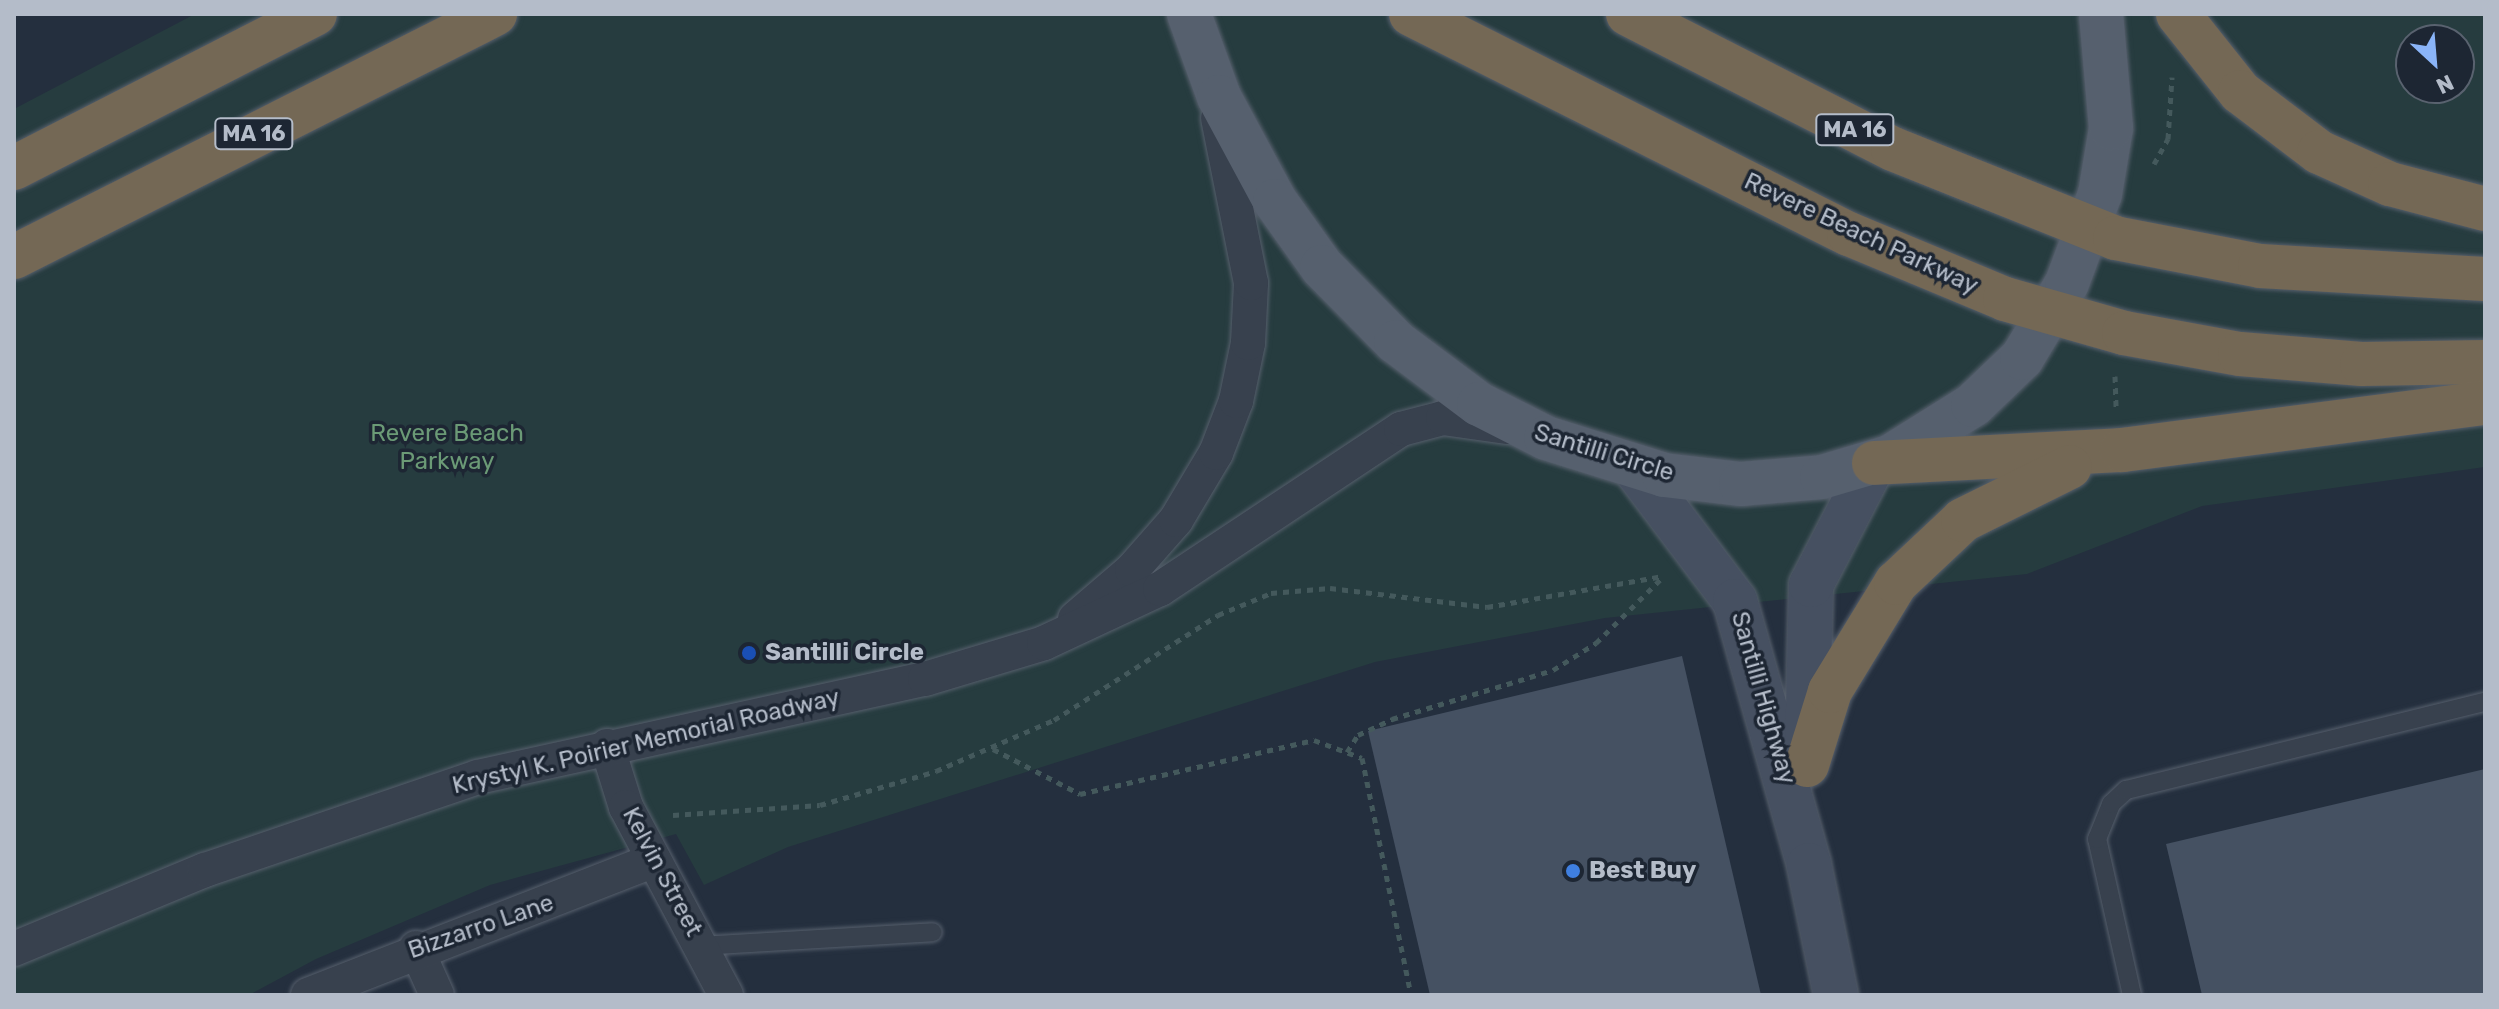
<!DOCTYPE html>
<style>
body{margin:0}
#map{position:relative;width:2499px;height:1009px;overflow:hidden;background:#242f3e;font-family:Rubik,sans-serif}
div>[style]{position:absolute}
.green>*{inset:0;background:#263c3f}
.building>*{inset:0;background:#455162}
.path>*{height:5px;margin-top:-2.5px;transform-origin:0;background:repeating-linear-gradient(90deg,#44595c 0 6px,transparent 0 12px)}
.roads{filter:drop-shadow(0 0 2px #565f6c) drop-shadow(0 0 2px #565f6c)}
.lane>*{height:18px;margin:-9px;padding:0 9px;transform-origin:9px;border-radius:9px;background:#38414e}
.street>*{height:34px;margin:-17px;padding:0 17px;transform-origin:17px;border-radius:17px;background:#38414e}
.secondary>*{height:44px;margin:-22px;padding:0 22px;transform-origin:22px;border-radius:22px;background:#465061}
.primary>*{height:44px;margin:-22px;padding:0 22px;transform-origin:22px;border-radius:22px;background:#56606e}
.highway>*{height:44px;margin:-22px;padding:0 22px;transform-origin:22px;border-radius:22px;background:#746855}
.dots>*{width:22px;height:22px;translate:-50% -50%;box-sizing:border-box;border:4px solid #1d2633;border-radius:50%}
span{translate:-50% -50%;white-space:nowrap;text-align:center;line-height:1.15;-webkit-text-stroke:7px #1d2633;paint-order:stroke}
.shield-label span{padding:2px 6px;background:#1d2633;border:2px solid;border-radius:6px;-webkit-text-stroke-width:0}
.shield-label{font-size:22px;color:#b4bcc9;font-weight:700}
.street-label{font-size:24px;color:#b4bcc9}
.park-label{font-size:24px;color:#6b9a76}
.poi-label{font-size:24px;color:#b4bcc9;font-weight:700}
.left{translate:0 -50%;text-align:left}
.frame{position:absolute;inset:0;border:16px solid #b4bcc9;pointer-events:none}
.north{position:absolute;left:2395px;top:24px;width:80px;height:80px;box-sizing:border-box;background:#1d2633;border:2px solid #59626f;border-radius:50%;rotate:154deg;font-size:22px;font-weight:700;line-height:32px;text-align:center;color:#b4bcc9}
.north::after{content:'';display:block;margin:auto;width:28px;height:36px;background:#8ab4f8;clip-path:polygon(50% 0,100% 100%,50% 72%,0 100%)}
</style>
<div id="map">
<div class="green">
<i style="clip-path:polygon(evenodd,195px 14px,2485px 14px,2485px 467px,2202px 506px,2027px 574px,1605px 618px,1375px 662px,788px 847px,704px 885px,676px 834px,490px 885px,316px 959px,249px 995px,14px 995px,14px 109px,195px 14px,2411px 40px,2459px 40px,2459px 88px,2411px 88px,2411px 40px)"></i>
</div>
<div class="building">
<i style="clip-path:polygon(1682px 656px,1761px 995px,1430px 995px,1368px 731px)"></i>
<i style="clip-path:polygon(2485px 769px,2485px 995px,2202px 995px,2166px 844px)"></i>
</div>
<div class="path">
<i style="left:2154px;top:164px;width:29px;rotate:-61deg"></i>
<i style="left:2168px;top:139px;width:62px;rotate:-86.3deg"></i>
<i style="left:2115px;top:376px;width:33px;rotate:88deg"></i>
<i style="left:993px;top:749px;width:98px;rotate:27.3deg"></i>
<i style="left:1080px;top:794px;width:240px;rotate:-13deg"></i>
<i style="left:1314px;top:740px;width:51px;rotate:20.6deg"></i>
<i style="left:1362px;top:758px;width:242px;rotate:78.3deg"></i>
<i style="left:1347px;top:752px;width:20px;rotate:-57deg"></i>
<i style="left:1358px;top:735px;width:38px;rotate:-25deg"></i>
<i style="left:1392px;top:719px;width:168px;rotate:-16.9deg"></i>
<i style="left:1553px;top:670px;width:51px;rotate:-32.1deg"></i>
<i style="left:1596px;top:643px;width:95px;rotate:-44.6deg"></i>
<i style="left:673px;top:815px;width:147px;rotate:-3.9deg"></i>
<i style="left:820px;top:805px;width:121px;rotate:-16.3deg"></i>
<i style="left:936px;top:771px;width:129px;rotate:-23.4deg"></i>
<i style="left:1054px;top:720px;width:195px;rotate:-32.6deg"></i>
<i style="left:1218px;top:615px;width:57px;rotate:-22.5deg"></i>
<i style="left:1271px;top:593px;width:59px;rotate:-4.8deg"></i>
<i style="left:1330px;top:588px;width:158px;rotate:6.9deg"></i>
<i style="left:1487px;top:607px;width:179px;rotate:-10deg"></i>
</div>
<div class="roads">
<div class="lane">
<i style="left:700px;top:946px;width:233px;rotate:-3.4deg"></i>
<i style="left:2132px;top:995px;width:160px;rotate:-102.6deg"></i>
<i style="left:2097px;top:839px;width:38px;rotate:-68deg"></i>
<i style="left:2111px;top:804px;width:21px;rotate:-43deg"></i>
<i style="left:2126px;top:790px;width:370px;rotate:-13.8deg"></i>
</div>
<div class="street">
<i style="left:1075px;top:619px;width:75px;rotate:-40.7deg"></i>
<i style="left:1132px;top:570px;width:67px;rotate:-48.7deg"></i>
<i style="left:1176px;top:520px;width:78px;rotate:-59.2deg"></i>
<i style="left:1216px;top:453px;width:56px;rotate:-69deg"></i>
<i style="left:1236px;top:401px;width:59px;rotate:-78.3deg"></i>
<i style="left:1248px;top:343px;width:60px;rotate:-87.1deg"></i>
<i style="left:1251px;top:283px;width:168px;rotate:-101.3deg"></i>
<i style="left:607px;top:746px;width:64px;rotate:72.7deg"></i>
<i style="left:626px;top:807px;width:213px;rotate:62deg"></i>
<i style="left:416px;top:948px;width:51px;rotate:65.9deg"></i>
<i style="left:14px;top:949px;width:207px;rotate:-22.5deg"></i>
<i style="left:205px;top:870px;width:288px;rotate:-18.8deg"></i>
<i style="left:478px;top:777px;width:458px;rotate:-12.4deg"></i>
<i style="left:925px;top:679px;width:124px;rotate:-16.8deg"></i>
<i style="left:1044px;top:643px;width:128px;rotate:-25deg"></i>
<i style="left:1160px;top:589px;width:289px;rotate:-33.6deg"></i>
<i style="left:1401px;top:429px;width:43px;rotate:-14.7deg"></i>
<i style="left:1443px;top:418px;width:66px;rotate:7.9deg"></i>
<i style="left:308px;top:995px;width:371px;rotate:-21.3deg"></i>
</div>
<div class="secondary">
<i style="left:1634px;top:467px;width:168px;rotate:53deg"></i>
<i style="left:1735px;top:601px;width:274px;rotate:74.3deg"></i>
<i style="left:1809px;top:865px;width:133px;rotate:78.3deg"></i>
<i style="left:1807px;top:750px;width:165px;rotate:-88.6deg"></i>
<i style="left:1811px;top:585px;width:137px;rotate:-62.7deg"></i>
</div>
<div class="primary">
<i style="left:1189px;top:14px;width:88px;rotate:70.1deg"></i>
<i style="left:1219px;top:97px;width:118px;rotate:61.7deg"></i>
<i style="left:1275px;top:201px;width:81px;rotate:54.5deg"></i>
<i style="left:1322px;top:267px;width:105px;rotate:45.4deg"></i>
<i style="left:1396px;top:342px;width:104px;rotate:36.8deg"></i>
<i style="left:1479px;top:404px;width:75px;rotate:26.9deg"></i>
<i style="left:1546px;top:438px;width:124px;rotate:17.4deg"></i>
<i style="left:1664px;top:475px;width:78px;rotate:6.7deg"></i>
<i style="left:1741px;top:484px;width:81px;rotate:-4.9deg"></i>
<i style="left:1822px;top:477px;width:71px;rotate:-16.4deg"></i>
<i style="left:1890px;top:457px;width:98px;rotate:-32.1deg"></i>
<i style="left:1973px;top:405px;width:68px;rotate:-43.8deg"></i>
<i style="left:2022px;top:358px;width:87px;rotate:-59deg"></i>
<i style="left:2067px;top:283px;width:95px;rotate:-69.7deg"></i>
<i style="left:2100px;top:194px;width:67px;rotate:-80.5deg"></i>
<i style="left:2111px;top:128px;width:114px;rotate:-95deg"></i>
</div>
<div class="highway">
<i style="left:1411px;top:14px;width:490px;rotate:26.7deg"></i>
<i style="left:1849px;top:234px;width:169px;rotate:22.6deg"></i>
<i style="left:2005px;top:299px;width:124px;rotate:15.9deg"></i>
<i style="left:2124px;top:333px;width:118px;rotate:10.3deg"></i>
<i style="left:2240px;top:354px;width:122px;rotate:4.7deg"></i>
<i style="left:2362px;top:364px;width:123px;rotate:-0.9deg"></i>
<i style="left:1628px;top:14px;width:297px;rotate:27deg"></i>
<i style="left:1893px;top:149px;width:239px;rotate:21.8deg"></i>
<i style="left:2115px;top:238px;width:148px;rotate:10.9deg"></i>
<i style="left:2260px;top:266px;width:225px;rotate:3.3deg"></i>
<i style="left:2178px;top:14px;width:100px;rotate:51.5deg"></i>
<i style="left:2240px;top:92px;width:99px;rotate:37.2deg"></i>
<i style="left:2319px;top:152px;width:78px;rotate:24.3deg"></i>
<i style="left:2390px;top:184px;width:98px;rotate:14.7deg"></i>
<i style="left:14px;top:168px;width:338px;rotate:-27.1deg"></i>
<i style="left:14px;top:257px;width:539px;rotate:-26.8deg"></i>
<i style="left:1874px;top:463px;width:248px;rotate:-3deg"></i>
<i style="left:2122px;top:450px;width:366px;rotate:-7.4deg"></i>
<i style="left:1807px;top:765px;width:77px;rotate:-72.7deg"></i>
<i style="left:1830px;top:691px;width:127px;rotate:-58.6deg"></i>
<i style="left:1896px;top:583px;width:92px;rotate:-43.2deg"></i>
<i style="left:1963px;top:520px;width:119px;rotate:-26.4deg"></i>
</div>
</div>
<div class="dots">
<i style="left:749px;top:653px;background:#1a4fb4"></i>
<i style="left:1573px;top:871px;background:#3f7fe0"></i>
</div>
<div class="shield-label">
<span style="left:1855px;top:130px">MA 16</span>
<span style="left:254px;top:134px">MA 16</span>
</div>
<div class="street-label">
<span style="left:1861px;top:234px;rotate:25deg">Revere Beach Parkway</span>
<span style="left:1604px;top:453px;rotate:17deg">Santilli Circle</span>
<span style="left:1763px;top:698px;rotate:74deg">Santilli Highway</span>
<span style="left:646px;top:742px;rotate:-13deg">Krystyl K. Poirier Memorial Roadway</span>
<span style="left:662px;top:872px;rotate:62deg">Kelvin Street</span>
<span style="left:481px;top:927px;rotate:-19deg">Bizzarro Lane</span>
</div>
<div class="park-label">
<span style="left:447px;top:448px">Revere Beach<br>Parkway</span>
</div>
<div class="poi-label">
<span class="left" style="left:765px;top:653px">Santilli Circle</span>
<span class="left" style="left:1589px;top:871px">Best Buy</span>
</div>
<div class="frame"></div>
<div class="north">N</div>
</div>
